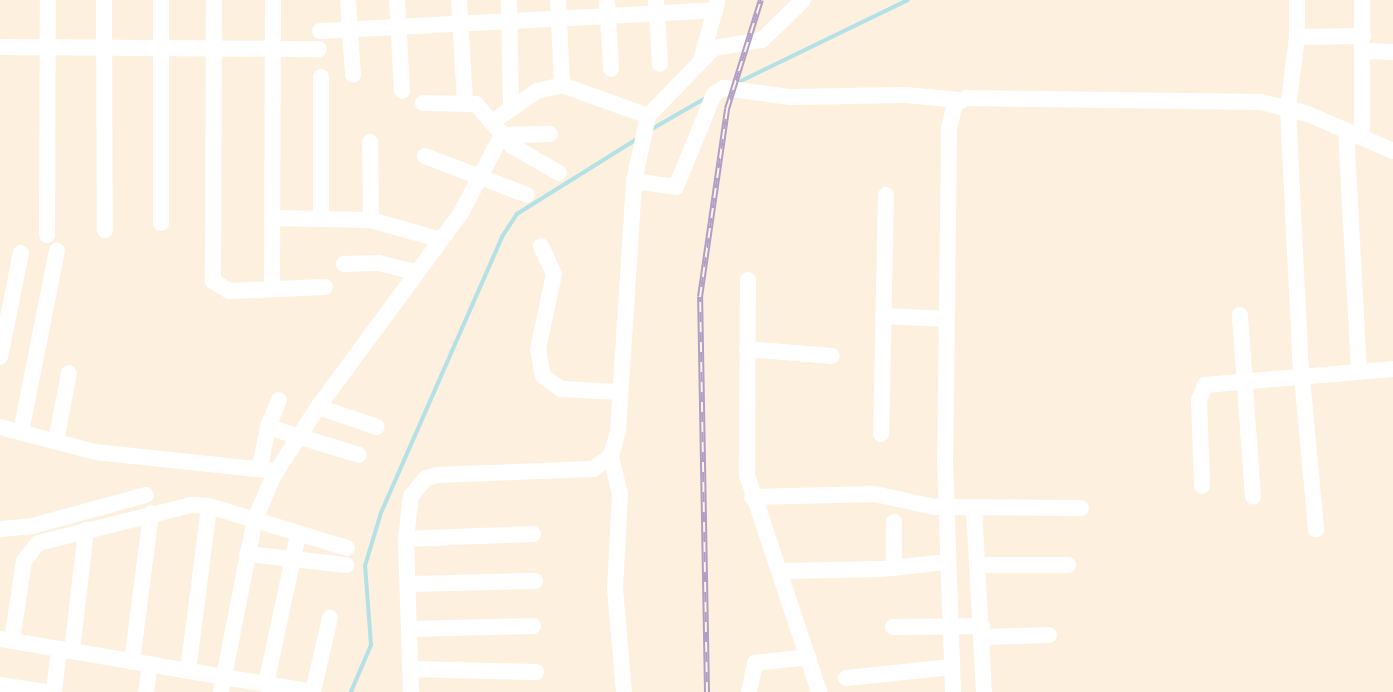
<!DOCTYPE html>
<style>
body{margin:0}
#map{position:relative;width:1393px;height:692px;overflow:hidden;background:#fdf0df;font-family:"Titillium Web",sans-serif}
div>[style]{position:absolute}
.stream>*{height:3.5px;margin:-1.75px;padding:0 1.75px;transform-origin:1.75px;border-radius:1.75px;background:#b3e1e6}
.minor>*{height:16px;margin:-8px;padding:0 8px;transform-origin:8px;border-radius:8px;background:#fff}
.rail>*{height:6px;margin-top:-3px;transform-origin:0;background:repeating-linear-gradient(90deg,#fff4e5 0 10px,#b19ec5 0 20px);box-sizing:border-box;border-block:2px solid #b19ec5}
span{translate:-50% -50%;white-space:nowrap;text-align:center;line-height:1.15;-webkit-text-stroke:7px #fff4e5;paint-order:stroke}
</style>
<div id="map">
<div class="stream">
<i style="left:735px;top:84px;width:192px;rotate:-25.9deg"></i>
<i style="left:652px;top:129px;width:62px;rotate:-29.9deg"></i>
<i style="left:351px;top:692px;width:51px;rotate:-66.9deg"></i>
<i style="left:371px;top:645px;width:79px;rotate:-94.3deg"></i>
<i style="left:365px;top:566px;width:55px;rotate:-73.2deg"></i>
<i style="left:381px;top:513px;width:301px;rotate:-66.3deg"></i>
<i style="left:502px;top:237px;width:27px;rotate:-57deg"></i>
<i style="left:517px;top:214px;width:142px;rotate:-32deg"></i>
</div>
<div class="minor">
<i style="left:104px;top:0;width:230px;rotate:89.8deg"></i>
<i style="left:214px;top:0;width:281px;rotate:90.2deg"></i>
<i style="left:213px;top:281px;width:19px;rotate:32deg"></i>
<i style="left:229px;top:291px;width:96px;rotate:-2.4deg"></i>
<i style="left:348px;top:0;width:75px;rotate:86.2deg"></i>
<i style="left:397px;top:0;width:91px;rotate:86.9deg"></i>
<i style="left:459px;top:0;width:100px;rotate:86.6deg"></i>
<i style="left:509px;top:0;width:109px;rotate:88.9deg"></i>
<i style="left:558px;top:0;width:85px;rotate:87.3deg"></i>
<i style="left:607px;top:0;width:69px;rotate:86.7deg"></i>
<i style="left:656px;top:0;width:64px;rotate:86.4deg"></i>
<i style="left:1297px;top:0;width:37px;rotate:90deg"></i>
<i style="left:1297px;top:37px;width:72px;rotate:97.2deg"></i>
<i style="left:1288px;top:108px;width:248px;rotate:87.2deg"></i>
<i style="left:1300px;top:356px;width:174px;rotate:84.7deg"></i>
<i style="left:1362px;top:0;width:136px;rotate:90deg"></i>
<i style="left:320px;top:31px;width:396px;rotate:-3deg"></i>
<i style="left:1297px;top:37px;width:66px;rotate:-0.9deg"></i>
<i style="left:0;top:47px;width:319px;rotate:0.4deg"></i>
<i style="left:1363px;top:51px;width:30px;rotate:2deg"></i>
<i style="left:702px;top:57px;width:57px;rotate:-74.7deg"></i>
<i style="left:321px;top:77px;width:141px;rotate:90deg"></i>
<i style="left:423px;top:103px;width:53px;rotate:1.1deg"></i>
<i style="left:476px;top:104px;width:55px;rotate:49.4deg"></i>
<i style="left:512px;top:146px;width:54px;rotate:29.9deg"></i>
<i style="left:492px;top:122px;width:55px;rotate:-34.6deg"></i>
<i style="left:537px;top:91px;width:26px;rotate:-13deg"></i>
<i style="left:562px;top:85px;width:91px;rotate:19.8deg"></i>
<i style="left:1346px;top:130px;width:241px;rotate:86.9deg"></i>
<i style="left:370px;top:142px;width:78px;rotate:89.3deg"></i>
<i style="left:425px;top:156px;width:109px;rotate:20.9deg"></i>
<i style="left:634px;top:181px;width:42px;rotate:8.1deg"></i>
<i style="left:676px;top:187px;width:100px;rotate:-67.8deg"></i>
<i style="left:714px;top:94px;width:12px;rotate:-31deg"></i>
<i style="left:724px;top:88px;width:67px;rotate:7.8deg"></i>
<i style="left:790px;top:97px;width:116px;rotate:-1deg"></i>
<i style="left:906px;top:95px;width:53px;rotate:5.4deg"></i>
<i style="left:272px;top:218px;width:99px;rotate:1.2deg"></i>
<i style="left:371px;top:220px;width:73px;rotate:15.9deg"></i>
<i style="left:161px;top:223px;width:223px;rotate:-90deg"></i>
<i style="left:47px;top:235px;width:235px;rotate:-89.8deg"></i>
<i style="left:541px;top:246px;width:31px;rotate:65deg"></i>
<i style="left:554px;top:274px;width:77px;rotate:102deg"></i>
<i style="left:538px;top:349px;width:27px;rotate:80deg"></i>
<i style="left:543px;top:376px;width:22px;rotate:36deg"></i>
<i style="left:561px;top:389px;width:59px;rotate:2.9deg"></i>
<i style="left:344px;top:264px;width:35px;rotate:-2deg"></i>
<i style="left:379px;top:263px;width:38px;rotate:14deg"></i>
<i style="left:748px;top:280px;width:195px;rotate:90.3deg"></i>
<i style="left:747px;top:475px;width:229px;rotate:71.6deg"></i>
<i style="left:272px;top:288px;width:288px;rotate:-89.8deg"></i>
<i style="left:1240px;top:315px;width:182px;rotate:85.9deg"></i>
<i style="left:883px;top:316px;width:63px;rotate:2.7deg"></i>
<i style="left:747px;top:349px;width:85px;rotate:4.7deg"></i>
<i style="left:0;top:357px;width:106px;rotate:-78.6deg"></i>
<i style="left:318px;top:407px;width:62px;rotate:18.7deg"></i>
<i style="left:0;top:427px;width:98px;rotate:14.7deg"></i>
<i style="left:95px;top:452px;width:183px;rotate:6deg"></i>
<i style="left:268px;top:427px;width:95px;rotate:17.1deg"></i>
<i style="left:21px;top:432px;width:185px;rotate:-78.8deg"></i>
<i style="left:881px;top:434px;width:239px;rotate:-88.8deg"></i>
<i style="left:56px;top:441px;width:69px;rotate:-79.2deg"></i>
<i style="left:611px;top:456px;width:39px;rotate:77deg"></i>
<i style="left:620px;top:494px;width:95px;rotate:93deg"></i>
<i style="left:615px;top:589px;width:103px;rotate:85deg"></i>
<i style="left:260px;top:467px;width:41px;rotate:-78.7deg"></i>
<i style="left:268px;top:427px;width:29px;rotate:-68deg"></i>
<i style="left:1202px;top:486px;width:86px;rotate:-92deg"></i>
<i style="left:1199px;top:400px;width:16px;rotate:-68deg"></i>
<i style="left:1205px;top:385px;width:189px;rotate:-4.9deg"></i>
<i style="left:752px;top:497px;width:123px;rotate:-1.4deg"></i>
<i style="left:875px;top:494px;width:60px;rotate:12.4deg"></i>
<i style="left:934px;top:507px;width:147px;rotate:0.4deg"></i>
<i style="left:974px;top:508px;width:184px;rotate:86.9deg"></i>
<i style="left:894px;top:522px;width:46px;rotate:90deg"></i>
<i style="left:0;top:529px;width:32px;rotate:-5deg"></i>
<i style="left:32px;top:526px;width:118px;rotate:-15.2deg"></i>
<i style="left:406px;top:539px;width:127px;rotate:-2.3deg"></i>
<i style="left:247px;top:554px;width:100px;rotate:6.3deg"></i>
<i style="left:978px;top:565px;width:90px"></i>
<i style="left:779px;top:571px;width:103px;rotate:-1.1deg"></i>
<i style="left:882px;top:569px;width:64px;rotate:-6.2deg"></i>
<i style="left:408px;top:584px;width:127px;rotate:-1.4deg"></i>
<i style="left:893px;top:627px;width:89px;rotate:-0.6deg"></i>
<i style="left:410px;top:629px;width:123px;rotate:-1.4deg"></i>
<i style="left:982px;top:637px;width:67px;rotate:-1.7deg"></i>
<i style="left:0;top:639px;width:316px;rotate:9.6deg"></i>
<i style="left:12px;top:641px;width:81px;rotate:-81.5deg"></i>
<i style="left:24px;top:561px;width:23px;rotate:-52deg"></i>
<i style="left:38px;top:543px;width:158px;rotate:-13.9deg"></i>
<i style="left:191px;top:505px;width:18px;rotate:3deg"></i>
<i style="left:209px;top:506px;width:144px;rotate:16.9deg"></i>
<i style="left:72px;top:651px;width:122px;rotate:-83.4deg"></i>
<i style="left:132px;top:662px;width:150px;rotate:-82.7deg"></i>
<i style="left:410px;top:669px;width:126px;rotate:1.4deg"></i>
<i style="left:188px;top:671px;width:166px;rotate:-82.7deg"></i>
<i style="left:846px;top:678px;width:107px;rotate:-5.9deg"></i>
<i style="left:266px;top:684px;width:152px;rotate:-77.9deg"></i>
<i style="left:0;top:685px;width:47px;rotate:8.7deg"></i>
<i style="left:54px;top:692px;width:43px;rotate:-83.4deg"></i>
<i style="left:146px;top:692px;width:27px;rotate:-82deg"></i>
<i style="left:221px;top:692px;width:176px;rotate:-78.9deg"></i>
<i style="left:255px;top:519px;width:48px;rotate:-66.6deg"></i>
<i style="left:274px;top:475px;width:81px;rotate:-57.1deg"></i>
<i style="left:318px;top:407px;width:241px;rotate:-53.6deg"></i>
<i style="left:461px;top:213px;width:88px;rotate:-62.3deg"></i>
<i style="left:502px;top:135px;width:48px;rotate:-1.2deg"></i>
<i style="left:313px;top:692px;width:76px;rotate:-77.1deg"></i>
<i style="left:411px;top:692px;width:153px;rotate:-91.9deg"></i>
<i style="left:406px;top:539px;width:43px;rotate:-83.4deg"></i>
<i style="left:411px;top:496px;width:23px;rotate:-50deg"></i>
<i style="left:426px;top:478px;width:11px;rotate:-15deg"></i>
<i style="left:437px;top:475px;width:156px;rotate:-2.2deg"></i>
<i style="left:593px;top:469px;width:22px;rotate:-36deg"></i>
<i style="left:611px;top:456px;width:26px;rotate:-74deg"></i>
<i style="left:618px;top:431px;width:251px;rotate:-86.3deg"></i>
<i style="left:634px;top:181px;width:66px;rotate:-77.8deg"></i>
<i style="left:648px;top:116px;width:95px;rotate:-45.9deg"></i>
<i style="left:714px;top:48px;width:49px;rotate:-9.5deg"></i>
<i style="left:762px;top:40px;width:57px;rotate:-44.3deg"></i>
<i style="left:749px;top:692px;width:30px;rotate:-78deg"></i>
<i style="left:755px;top:663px;width:54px;rotate:-6.3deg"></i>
<i style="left:953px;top:692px;width:226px;rotate:-92deg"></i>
<i style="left:945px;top:466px;width:338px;rotate:-89.3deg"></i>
<i style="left:949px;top:128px;width:25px;rotate:-76deg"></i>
<i style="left:955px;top:104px;width:13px;rotate:-29deg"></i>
<i style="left:966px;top:98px;width:295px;rotate:0.8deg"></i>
<i style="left:1261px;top:102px;width:49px;rotate:14.3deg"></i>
<i style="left:1308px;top:114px;width:93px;rotate:23.5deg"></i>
</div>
<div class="rail">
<i style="left:707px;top:692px;width:395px;rotate:-91deg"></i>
<i style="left:700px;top:297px;width:190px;rotate:-81.8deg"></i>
<i style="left:727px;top:109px;width:114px;rotate:-72.7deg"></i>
</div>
</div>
